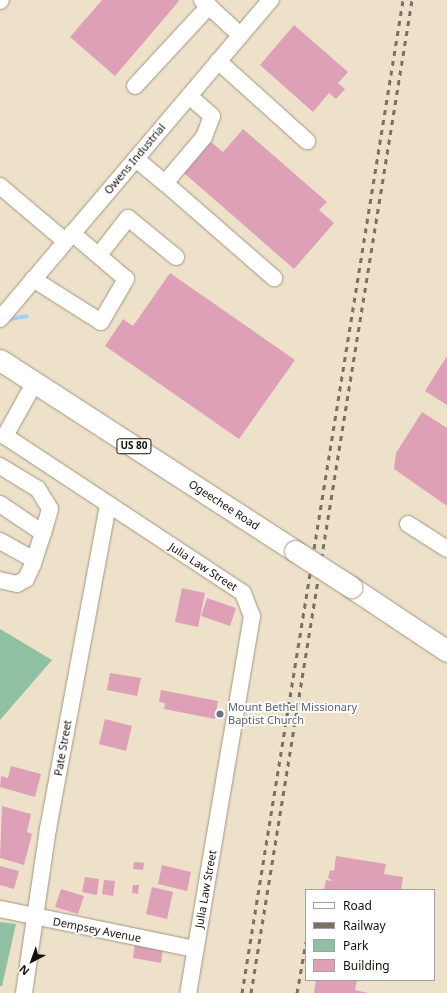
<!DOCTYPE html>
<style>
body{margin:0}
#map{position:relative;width:447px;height:993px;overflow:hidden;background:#eee1ca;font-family:"Noto Sans",sans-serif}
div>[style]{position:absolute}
.green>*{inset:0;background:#8ec0a1}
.stream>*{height:4px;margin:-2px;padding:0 2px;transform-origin:2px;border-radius:2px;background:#9fd1fb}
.building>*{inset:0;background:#dea0b7}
.roads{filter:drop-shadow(0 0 1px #a29681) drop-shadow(0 0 1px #a29681)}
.minor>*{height:16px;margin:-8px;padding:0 8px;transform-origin:8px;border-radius:8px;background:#fff}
.major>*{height:21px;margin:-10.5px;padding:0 10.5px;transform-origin:10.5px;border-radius:10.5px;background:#fff}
.rail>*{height:3px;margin-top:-1.5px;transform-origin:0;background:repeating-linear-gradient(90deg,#797162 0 5px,transparent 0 10px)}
.bridges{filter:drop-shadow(0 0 1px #a29681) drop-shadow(0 0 1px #a29681)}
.major-bridge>*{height:21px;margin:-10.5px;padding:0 10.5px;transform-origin:10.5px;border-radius:10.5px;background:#fff}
.dots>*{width:11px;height:11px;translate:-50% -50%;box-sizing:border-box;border:2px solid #fff;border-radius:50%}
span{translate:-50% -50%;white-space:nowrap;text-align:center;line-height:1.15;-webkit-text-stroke:3.5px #fff;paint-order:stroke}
.shield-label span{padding:1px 3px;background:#fff;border:1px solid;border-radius:3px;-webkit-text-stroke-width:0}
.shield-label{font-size:10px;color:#151109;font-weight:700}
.street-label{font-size:11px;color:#151109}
.worship-label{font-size:11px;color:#5b616d}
.left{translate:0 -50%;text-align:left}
.legend{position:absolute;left:305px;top:889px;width:130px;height:92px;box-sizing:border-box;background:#fff;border:1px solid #a1a09d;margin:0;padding:5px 7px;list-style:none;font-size:12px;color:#151109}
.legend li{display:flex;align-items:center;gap:8px;height:20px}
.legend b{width:20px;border:1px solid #a1a09d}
.north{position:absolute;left:12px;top:941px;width:40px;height:40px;-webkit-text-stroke:3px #fff;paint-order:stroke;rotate:221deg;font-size:11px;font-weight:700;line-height:16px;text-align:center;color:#151109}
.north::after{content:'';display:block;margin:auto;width:14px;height:18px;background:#151109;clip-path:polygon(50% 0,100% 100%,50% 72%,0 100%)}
</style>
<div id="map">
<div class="green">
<i style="clip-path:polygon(0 629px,52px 660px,0 720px)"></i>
<i style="clip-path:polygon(0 922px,16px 924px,2px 986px,0 986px)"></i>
</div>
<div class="stream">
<i style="left:9px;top:319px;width:18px;rotate:-9deg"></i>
</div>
<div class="building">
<i style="clip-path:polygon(102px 0,178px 0,179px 1px,115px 76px,70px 37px)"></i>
<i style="clip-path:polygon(294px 25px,348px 72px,338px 83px,345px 89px,336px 99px,329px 93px,313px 112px,260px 65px)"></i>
<i style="clip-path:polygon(243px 129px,327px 202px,319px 210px,334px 223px,294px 269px,184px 173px,211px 142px,223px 152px)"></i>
<i style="clip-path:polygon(170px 273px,295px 360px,239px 439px,105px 346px,123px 319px,133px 326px)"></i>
<i style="clip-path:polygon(447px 356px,447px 405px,425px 391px)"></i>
<i style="clip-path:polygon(422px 412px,447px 428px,447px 506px,394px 469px,396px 453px)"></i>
<i style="clip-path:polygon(182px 588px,205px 593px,198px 627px,175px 622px)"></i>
<i style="clip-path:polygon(207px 598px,236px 608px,230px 626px,201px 616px)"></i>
<i style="clip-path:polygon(110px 673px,141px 678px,137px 696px,107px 690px)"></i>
<i style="clip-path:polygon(161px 690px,218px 701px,215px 719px,164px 709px,165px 703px,159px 702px)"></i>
<i style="clip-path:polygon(105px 719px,132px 726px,126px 751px,99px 744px)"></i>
<i style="clip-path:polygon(11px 766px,41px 774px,35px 797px,0 787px,1px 776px,8px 778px)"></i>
<i style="clip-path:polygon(2px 806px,31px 814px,27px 832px,32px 834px,24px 865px,0 858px)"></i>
<i style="clip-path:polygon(336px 856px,386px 864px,384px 874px,403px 877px,401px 890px,324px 890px,326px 880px,333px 881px,328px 878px,330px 870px,334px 871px)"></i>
<i style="clip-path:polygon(134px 862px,144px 863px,143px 870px,133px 869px)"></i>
<i style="clip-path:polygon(162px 865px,191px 872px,187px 891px,158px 884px)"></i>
<i style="clip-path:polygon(0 866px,19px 871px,14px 889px,0 885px)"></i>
<i style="clip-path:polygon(85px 877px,99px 879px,97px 895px,82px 892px)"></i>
<i style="clip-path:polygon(104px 880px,115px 881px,113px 896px,102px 894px)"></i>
<i style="clip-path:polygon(133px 885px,139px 885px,138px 894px,132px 893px)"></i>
<i style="clip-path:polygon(152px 887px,173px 892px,167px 919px,146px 914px)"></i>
<i style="clip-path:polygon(61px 889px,84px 896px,78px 914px,55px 907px)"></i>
<i style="clip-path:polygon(135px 942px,163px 947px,161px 963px,133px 958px)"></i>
<i style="clip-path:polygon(316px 980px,357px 980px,355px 990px,368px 993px,314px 993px)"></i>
</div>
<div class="roads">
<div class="minor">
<i style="left:202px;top:0;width:52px;rotate:42.6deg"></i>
<i style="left:0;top:1px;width:1px;rotate:-45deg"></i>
<i style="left:218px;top:61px;width:120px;rotate:42deg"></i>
<i style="left:135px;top:86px;width:109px;rotate:-47.2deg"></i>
<i style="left:136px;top:159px;width:38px;rotate:40deg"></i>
<i style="left:165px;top:183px;width:60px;rotate:-49.7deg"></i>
<i style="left:204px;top:137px;width:22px;rotate:-69deg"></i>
<i style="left:212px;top:116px;width:30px;rotate:-139deg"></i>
<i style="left:165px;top:183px;width:145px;rotate:41.1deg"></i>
<i style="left:0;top:186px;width:85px;rotate:40.2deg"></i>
<i style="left:99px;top:255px;width:47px;rotate:-51.9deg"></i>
<i style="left:128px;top:218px;width:62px;rotate:39.1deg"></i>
<i style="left:33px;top:279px;width:80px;rotate:32.3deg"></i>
<i style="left:101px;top:322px;width:50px;rotate:-59.8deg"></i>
<i style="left:126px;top:279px;width:71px;rotate:-139.6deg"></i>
<i style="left:0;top:319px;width:419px;rotate:-49.7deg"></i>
<i style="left:35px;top:382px;width:62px;rotate:119.1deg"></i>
<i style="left:5px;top:436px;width:285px;rotate:33.4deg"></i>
<i style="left:243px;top:593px;width:25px;rotate:69deg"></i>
<i style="left:252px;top:616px;width:382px;rotate:99.6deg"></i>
<i style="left:0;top:466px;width:44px;rotate:31.2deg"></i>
<i style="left:38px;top:489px;width:23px;rotate:59deg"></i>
<i style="left:50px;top:509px;width:25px;rotate:106deg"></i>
<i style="left:0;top:504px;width:52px;rotate:34deg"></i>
<i style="left:43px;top:533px;width:33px;rotate:108deg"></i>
<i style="left:408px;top:524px;width:46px;rotate:32.7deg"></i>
<i style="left:0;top:541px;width:35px;rotate:29deg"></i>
<i style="left:31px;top:558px;width:6px;rotate:72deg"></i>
<i style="left:33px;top:564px;width:17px;rotate:115deg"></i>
<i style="left:26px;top:579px;width:10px;rotate:151deg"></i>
<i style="left:17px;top:584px;width:17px;rotate:-167deg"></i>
<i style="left:0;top:909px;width:199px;rotate:11.6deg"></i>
<i style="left:24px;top:993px;width:166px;rotate:-81.7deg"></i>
<i style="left:48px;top:829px;width:330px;rotate:-79.5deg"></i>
</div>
<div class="major">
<i style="left:0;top:360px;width:351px;rotate:32.9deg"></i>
<i style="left:351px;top:587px;width:115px;rotate:33.7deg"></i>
</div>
</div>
<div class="rail">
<i style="left:242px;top:993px;width:1006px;rotate:-80.79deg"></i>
<i style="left:251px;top:993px;width:1006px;rotate:-80.79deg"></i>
<i style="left:297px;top:993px;width:52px;rotate:-80deg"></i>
</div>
<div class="bridges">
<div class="major-bridge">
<i style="left:295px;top:551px;width:67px;rotate:32.7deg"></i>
</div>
</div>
<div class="dots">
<i style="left:220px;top:714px;background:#6b7280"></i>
</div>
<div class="shield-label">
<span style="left:134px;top:446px">US 80</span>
</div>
<div class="street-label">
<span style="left:135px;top:159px;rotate:-50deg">Owens Industrial</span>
<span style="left:224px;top:505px;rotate:33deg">Ogeechee Road</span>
<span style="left:203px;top:567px;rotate:33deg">Julia Law Street</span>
<span style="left:63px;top:748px;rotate:-80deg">Pate Street</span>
<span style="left:206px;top:889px;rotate:-80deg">Julia Law Street</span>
<span style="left:97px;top:930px;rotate:11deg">Dempsey Avenue</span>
</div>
<div class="worship-label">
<span class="left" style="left:228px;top:714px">Mount Bethel Missionary<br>Baptist Church</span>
</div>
<ul class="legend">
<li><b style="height:5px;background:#fff"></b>Road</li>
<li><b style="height:5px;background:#797162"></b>Railway</li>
<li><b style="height:11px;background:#8ec0a1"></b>Park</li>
<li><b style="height:11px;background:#dea0b7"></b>Building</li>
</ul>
<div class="north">N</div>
</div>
